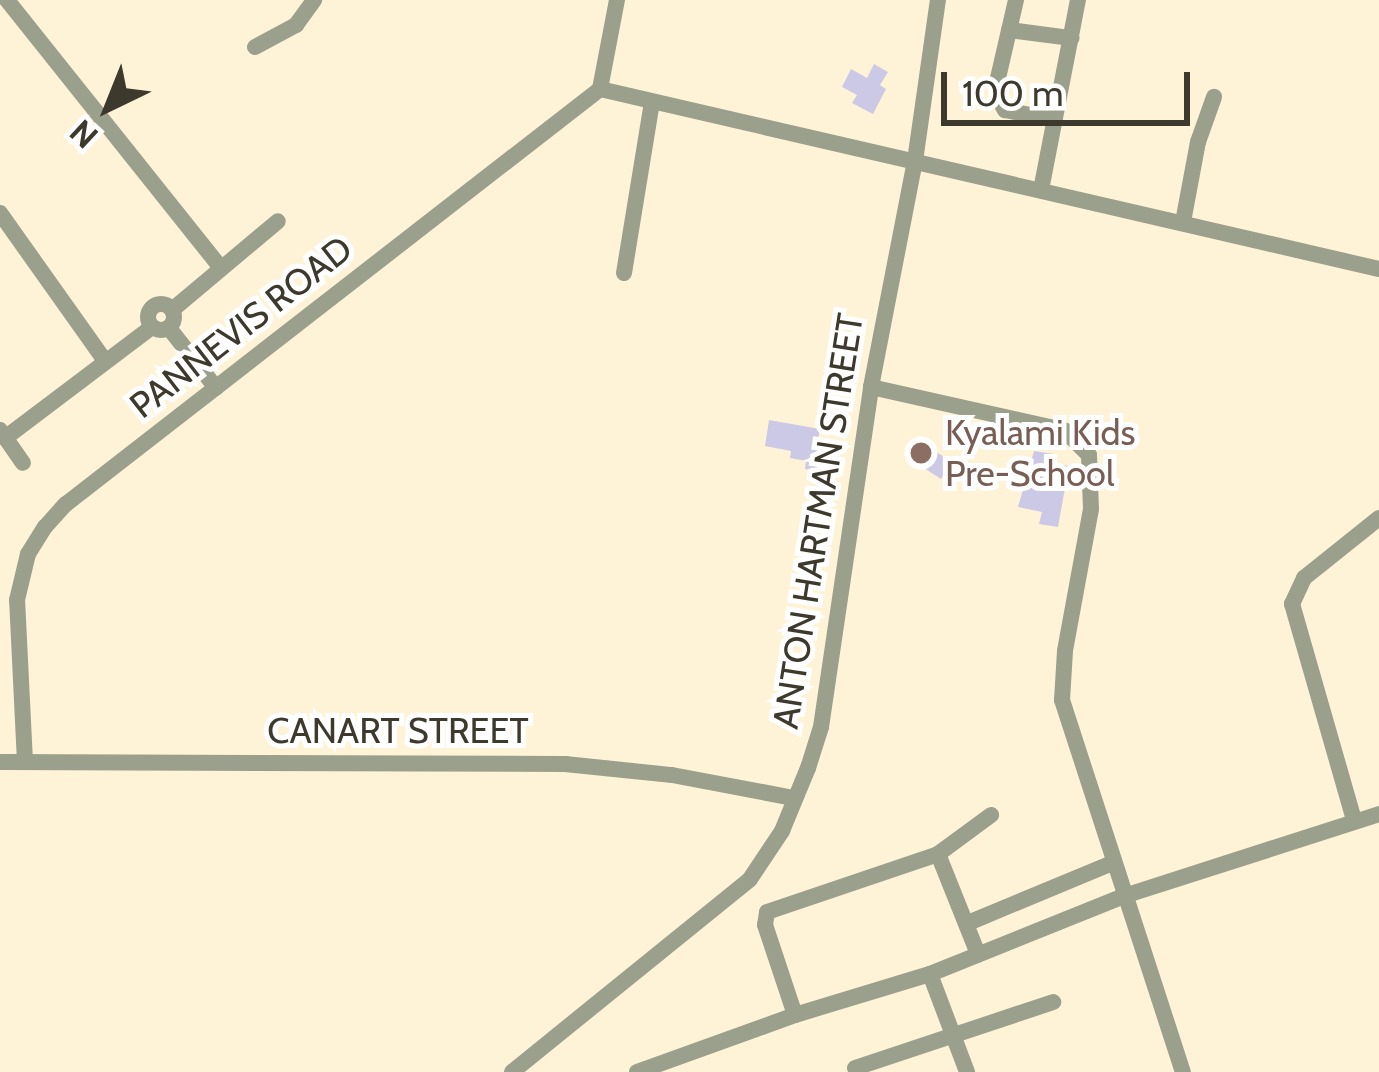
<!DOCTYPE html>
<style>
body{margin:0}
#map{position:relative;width:1379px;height:1072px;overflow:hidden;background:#fff3d7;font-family:Cabin,sans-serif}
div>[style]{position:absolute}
.building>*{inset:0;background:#cbc9e5}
.minor>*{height:16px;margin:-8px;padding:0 8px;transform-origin:8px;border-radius:8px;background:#9aa08c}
.minor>.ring{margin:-8px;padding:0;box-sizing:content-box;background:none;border:16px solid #9aa08c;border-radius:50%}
.dots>*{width:33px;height:33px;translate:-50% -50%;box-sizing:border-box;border:6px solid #fff;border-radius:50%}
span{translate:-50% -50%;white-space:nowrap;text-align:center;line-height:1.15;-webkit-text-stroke:10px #fff;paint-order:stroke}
.street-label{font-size:36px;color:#3d392d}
.education-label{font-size:36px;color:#785e54}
.left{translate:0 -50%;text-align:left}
.north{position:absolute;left:48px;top:48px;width:120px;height:120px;-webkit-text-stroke:9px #fff;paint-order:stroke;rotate:223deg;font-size:33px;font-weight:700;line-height:48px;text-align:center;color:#3d392d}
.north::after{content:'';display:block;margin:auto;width:42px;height:54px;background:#3d392d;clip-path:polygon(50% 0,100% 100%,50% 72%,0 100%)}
.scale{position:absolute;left:941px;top:72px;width:249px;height:54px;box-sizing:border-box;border:6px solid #3d392d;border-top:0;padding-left:15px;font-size:36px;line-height:42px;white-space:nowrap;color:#3d392d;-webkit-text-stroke:9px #fff;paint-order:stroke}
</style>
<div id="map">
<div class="building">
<i style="clip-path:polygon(874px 64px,888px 72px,880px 85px,886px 89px,873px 114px,852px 103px,857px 95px,842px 87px,851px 69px,867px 78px)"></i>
<i style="clip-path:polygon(769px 420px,820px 429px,816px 448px,827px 454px,824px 472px,805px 469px,806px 461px,790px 458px,791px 451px,765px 446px)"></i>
<i style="clip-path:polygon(921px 442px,952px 462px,941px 479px,910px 459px)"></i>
<i style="clip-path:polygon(1034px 451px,1054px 454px,1052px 463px,1069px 466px,1058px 527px,1039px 524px,1042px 512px,1018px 507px)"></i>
</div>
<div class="minor">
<i style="left:7px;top:0;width:342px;rotate:51.4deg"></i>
<i style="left:1016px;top:0;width:80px;rotate:103deg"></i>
<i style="left:998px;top:78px;width:22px;rotate:87deg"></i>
<i style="left:999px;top:100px;width:12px;rotate:59deg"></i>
<i style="left:1005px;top:110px;width:51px;rotate:11.3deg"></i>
<i style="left:1009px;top:30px;width:63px;rotate:7.4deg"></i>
<i style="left:255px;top:47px;width:47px;rotate:-28.2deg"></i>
<i style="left:296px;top:25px;width:31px;rotate:-54deg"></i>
<i style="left:600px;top:89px;width:800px;rotate:13.01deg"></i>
<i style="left:1041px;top:190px;width:194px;rotate:-79deg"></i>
<i style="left:0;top:213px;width:181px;rotate:54.6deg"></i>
<i style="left:1183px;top:222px;width:81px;rotate:-79.4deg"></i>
<i style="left:1198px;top:142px;width:48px;rotate:-70.4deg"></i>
<i style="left:624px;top:273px;width:173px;rotate:-80.7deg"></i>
<i class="ring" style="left:148px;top:304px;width:10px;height:10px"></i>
<i style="left:172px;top:310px;width:138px;rotate:-40deg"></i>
<i style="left:169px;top:328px;width:76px;rotate:51.9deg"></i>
<i style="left:871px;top:387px;width:198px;rotate:12.6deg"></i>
<i style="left:1064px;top:430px;width:35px;rotate:45deg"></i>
<i style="left:1089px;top:455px;width:54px;rotate:87.9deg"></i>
<i style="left:1091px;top:509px;width:144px;rotate:100.4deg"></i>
<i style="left:1065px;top:651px;width:49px;rotate:93.5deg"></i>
<i style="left:1062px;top:700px;width:391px;rotate:72deg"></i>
<i style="left:0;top:430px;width:40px;rotate:55.1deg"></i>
<i style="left:5px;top:438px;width:184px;rotate:-37.1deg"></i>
<i style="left:0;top:762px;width:565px;rotate:0.2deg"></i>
<i style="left:565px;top:764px;width:108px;rotate:5.9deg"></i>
<i style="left:672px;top:775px;width:124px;rotate:10.7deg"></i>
<i style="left:25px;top:762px;width:162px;rotate:-92.8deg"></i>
<i style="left:17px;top:600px;width:47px;rotate:-76.6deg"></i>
<i style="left:28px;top:554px;width:32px;rotate:-58deg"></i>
<i style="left:45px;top:527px;width:31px;rotate:-48deg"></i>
<i style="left:66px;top:504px;width:676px;rotate:-37.85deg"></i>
<i style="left:600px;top:89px;width:91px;rotate:-79.2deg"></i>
<i style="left:1354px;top:820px;width:225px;rotate:-106deg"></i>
<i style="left:1292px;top:604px;width:29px;rotate:-65deg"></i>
<i style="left:1304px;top:578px;width:96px;rotate:-38.7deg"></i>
<i style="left:938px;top:854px;width:108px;rotate:68.2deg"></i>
<i style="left:968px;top:923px;width:156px;rotate:-22.6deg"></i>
<i style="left:930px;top:974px;width:105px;rotate:69.3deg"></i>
<i style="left:795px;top:1015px;width:95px;rotate:-108.4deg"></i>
<i style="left:765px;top:925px;width:13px;rotate:-81deg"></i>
<i style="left:767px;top:912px;width:181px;rotate:-18.7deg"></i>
<i style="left:938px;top:854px;width:66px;rotate:-36.3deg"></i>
<i style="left:855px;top:1068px;width:209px;rotate:-18.4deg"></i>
<i style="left:512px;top:1072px;width:306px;rotate:-39deg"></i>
<i style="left:750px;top:879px;width:58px;rotate:-56.3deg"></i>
<i style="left:782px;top:831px;width:68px;rotate:-67.6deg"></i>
<i style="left:808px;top:768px;width:43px;rotate:-72.4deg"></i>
<i style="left:821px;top:727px;width:344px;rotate:-81.6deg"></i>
<i style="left:871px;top:387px;width:230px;rotate:-79deg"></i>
<i style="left:915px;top:161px;width:163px;rotate:-81.9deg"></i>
<i style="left:637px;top:1072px;width:168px;rotate:-19.8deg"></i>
<i style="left:795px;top:1015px;width:141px;rotate:-16.9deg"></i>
<i style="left:930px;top:974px;width:209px;rotate:-21.9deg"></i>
<i style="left:1124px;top:896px;width:268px;rotate:-17.8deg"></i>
</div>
<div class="dots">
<i style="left:921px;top:453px;background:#8d6e63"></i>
</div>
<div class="street-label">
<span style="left:241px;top:327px;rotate:-38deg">PANNEVIS ROAD</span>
<span style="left:818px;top:521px;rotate:-81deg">ANTON HARTMAN STREET</span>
<span style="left:398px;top:731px">CANART STREET</span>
</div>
<div class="education-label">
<span class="left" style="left:945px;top:453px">Kyalami Kids<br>Pre-School</span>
</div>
<div class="north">N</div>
<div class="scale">100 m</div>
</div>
